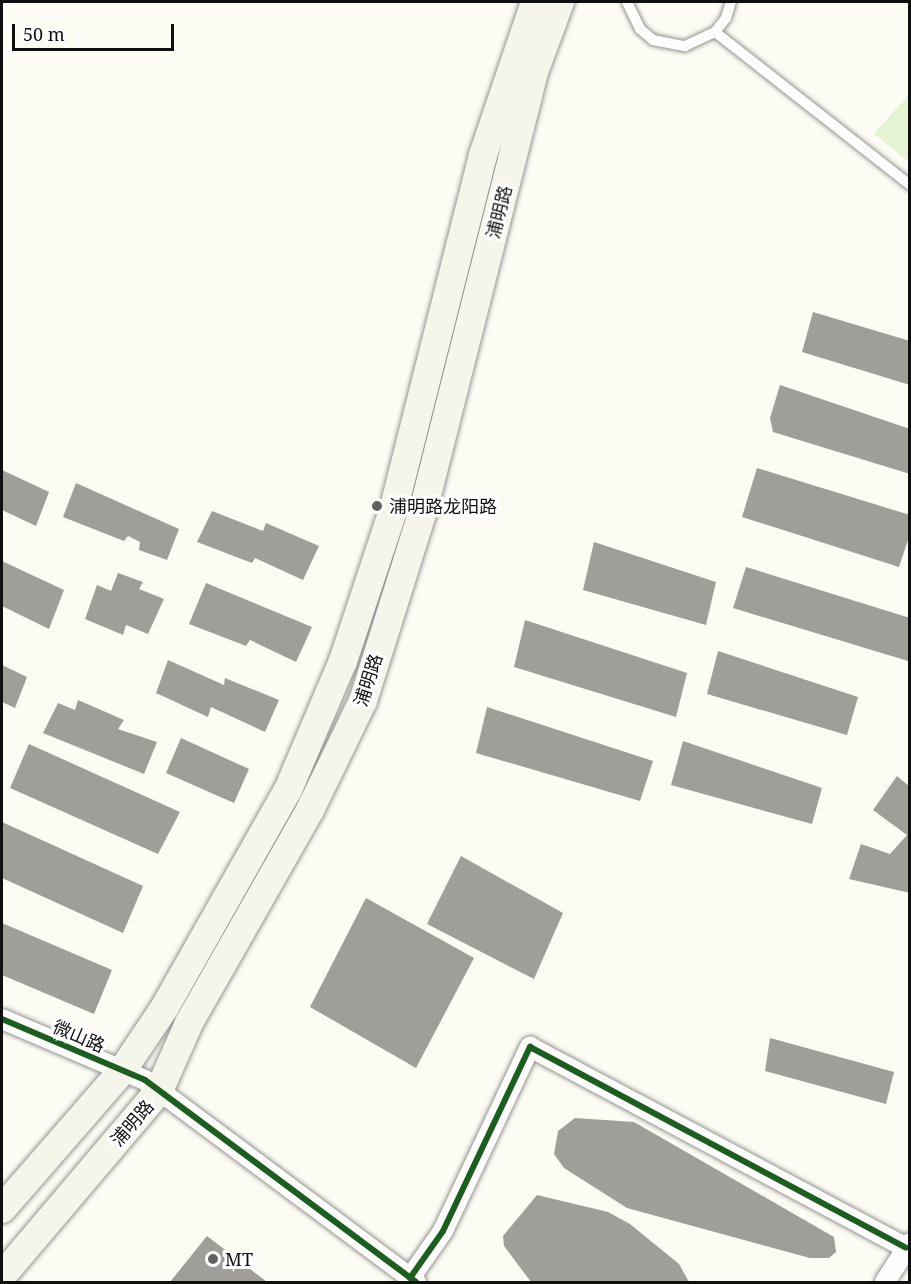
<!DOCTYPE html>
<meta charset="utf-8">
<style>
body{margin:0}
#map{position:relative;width:911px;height:1284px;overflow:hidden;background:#fcfbf4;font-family:"Noto Serif","Noto Sans SC",serif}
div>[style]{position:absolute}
.green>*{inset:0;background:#e4f4d2}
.building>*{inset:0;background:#a09e99}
.roads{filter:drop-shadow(0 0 2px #969592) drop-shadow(0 0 2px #969592)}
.lane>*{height:10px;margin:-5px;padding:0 5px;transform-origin:5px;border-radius:5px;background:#fffefd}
.street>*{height:20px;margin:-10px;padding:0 10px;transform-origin:10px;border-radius:10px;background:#fffefd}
.secondary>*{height:28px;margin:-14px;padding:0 14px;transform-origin:14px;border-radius:14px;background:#f5f5eb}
.cycleway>*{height:6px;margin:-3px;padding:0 3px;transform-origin:3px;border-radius:3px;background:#1b5e20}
.dots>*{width:16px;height:16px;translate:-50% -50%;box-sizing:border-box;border:3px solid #fff;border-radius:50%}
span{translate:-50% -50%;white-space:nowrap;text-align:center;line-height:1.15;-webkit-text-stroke:6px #fff;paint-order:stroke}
.street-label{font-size:18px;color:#0f0f0f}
.poi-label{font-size:18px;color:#0f0f0f}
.left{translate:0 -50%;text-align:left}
.frame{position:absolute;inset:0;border:3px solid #0f0f0f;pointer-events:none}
.scale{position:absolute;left:12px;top:24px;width:162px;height:27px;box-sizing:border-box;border:3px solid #0f0f0f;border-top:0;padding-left:8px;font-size:18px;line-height:21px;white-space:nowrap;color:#0f0f0f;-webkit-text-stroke:4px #fff;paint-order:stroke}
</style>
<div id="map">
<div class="green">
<i style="clip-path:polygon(909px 94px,909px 162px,874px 134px)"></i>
</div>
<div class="building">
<i style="clip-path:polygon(813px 312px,910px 341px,910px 385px,802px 352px)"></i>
<i style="clip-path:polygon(780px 385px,910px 429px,910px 474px,773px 432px,770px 418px)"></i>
<i style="clip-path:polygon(757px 468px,910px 515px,910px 534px,899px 567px,742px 517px)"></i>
<i style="clip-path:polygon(2px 470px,49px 492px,36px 526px,2px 510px)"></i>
<i style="clip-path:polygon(76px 483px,179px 529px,167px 560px,139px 550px,140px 542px,128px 536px,124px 541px,63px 517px)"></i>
<i style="clip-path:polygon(212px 511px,263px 531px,266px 523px,319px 546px,303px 580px,255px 558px,252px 563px,197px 542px)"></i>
<i style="clip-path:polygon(594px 542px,716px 582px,706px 625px,583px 590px)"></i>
<i style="clip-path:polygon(2px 561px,64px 590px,49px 629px,2px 606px)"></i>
<i style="clip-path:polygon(746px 567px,910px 618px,908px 661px,733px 608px)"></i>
<i style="clip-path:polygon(118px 573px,143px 582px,139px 589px,164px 599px,148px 634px,126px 625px,123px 635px,85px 619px,97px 585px,111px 591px)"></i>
<i style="clip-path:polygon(206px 583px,312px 627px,296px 662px,250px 640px,246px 646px,189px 624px)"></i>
<i style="clip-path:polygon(525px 620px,687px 673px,676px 717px,514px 667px)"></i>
<i style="clip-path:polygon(718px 651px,858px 697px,847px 735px,707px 694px)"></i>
<i style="clip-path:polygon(168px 660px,224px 685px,225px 678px,279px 700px,265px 732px,211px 707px,208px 717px,156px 693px)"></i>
<i style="clip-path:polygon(2px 665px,27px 677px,15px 708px,2px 702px)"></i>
<i style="clip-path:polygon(78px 700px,124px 720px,118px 729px,157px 742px,144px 774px,43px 733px,58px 703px,75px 710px)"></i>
<i style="clip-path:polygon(487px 707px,653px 761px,640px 801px,476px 753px)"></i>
<i style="clip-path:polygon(181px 738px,249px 769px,234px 803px,166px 773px)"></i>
<i style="clip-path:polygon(683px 741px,822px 788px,812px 824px,671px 785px)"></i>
<i style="clip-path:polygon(29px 744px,180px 812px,158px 854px,10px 788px)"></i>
<i style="clip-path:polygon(897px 776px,910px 787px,910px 893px,849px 879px,861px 844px,890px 854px,907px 835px,873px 810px)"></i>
<i style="clip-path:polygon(2px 822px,143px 886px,123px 933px,2px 878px)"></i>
<i style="clip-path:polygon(461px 856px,563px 913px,534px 979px,427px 924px)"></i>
<i style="clip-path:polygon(366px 898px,474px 958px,416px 1068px,310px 1007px)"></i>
<i style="clip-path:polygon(2px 923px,112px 970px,94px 1014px,2px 975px)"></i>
<i style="clip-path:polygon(770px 1038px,894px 1072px,886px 1104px,765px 1071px)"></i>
<i style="clip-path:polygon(575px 1118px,634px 1122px,834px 1237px,836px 1252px,829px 1258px,810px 1258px,627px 1208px,564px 1168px,554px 1154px,558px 1131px)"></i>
<i style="clip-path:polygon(537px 1195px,608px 1212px,630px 1224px,679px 1264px,689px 1282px,531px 1282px,504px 1246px,503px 1236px)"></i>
<i style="clip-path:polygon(207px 1236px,267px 1282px,170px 1282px)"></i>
</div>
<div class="roads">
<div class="lane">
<i style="left:627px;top:2px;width:30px;rotate:64deg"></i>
<i style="left:640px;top:29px;width:17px;rotate:40deg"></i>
<i style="left:653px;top:40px;width:33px;rotate:11deg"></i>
<i style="left:685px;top:46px;width:33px;rotate:-25deg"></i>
<i style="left:715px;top:32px;width:18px;rotate:-52deg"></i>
<i style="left:726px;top:18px;width:17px;rotate:-73deg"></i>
<i style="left:715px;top:32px;width:248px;rotate:38.1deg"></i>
</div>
<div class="street">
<i style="left:2px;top:1019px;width:155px;rotate:23.1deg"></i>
<i style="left:145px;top:1080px;width:338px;rotate:36.7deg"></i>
<i style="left:410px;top:1278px;width:57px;rotate:-54.9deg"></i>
<i style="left:443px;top:1231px;width:204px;rotate:-64.7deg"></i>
<i style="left:530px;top:1047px;width:426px;rotate:28.1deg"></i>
<i style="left:885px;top:1282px;width:46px;rotate:-57.3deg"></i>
</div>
<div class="secondary">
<i style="left:2px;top:1209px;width:183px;rotate:-49deg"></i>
<i style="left:122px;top:1071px;width:77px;rotate:-56.1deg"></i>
<i style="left:165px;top:1007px;width:249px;rotate:-60.5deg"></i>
<i style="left:288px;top:790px;width:140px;rotate:-66.9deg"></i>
<i style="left:343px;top:661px;width:158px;rotate:-71.6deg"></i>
<i style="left:393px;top:511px;width:367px;rotate:-75.8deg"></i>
<i style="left:483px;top:155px;width:162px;rotate:-71.2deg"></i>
<i style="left:2px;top:1276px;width:243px;rotate:-49.7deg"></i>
<i style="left:159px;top:1091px;width:74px;rotate:-66.2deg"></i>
<i style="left:189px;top:1023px;width:245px;rotate:-60.4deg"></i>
<i style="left:310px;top:810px;width:121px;rotate:-64.1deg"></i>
<i style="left:363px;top:701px;width:199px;rotate:-72.5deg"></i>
<i style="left:423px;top:511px;width:453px;rotate:-75.8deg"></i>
<i style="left:534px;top:72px;width:75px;rotate:-69.6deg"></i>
</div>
</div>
<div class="cycleway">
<i style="left:2px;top:1019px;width:155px;rotate:23.1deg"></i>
<i style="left:145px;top:1080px;width:338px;rotate:36.7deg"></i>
<i style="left:410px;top:1278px;width:57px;rotate:-54.9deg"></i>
<i style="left:443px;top:1231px;width:204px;rotate:-64.7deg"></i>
<i style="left:530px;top:1047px;width:426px;rotate:28.1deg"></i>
</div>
<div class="dots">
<i style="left:377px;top:506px;background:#62625f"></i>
<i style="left:213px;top:1259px;background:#62625f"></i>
</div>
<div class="street-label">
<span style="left:499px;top:212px;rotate:-76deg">浦明路</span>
<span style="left:368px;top:680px;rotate:-72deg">浦明路</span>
<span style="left:79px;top:1036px;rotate:23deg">微山路</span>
<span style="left:132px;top:1123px;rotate:-49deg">浦明路</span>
</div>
<div class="poi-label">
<span class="left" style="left:389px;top:506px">浦明路龙阳路</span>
<span class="left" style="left:225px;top:1259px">MT</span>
</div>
<div class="frame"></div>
<div class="scale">50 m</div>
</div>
